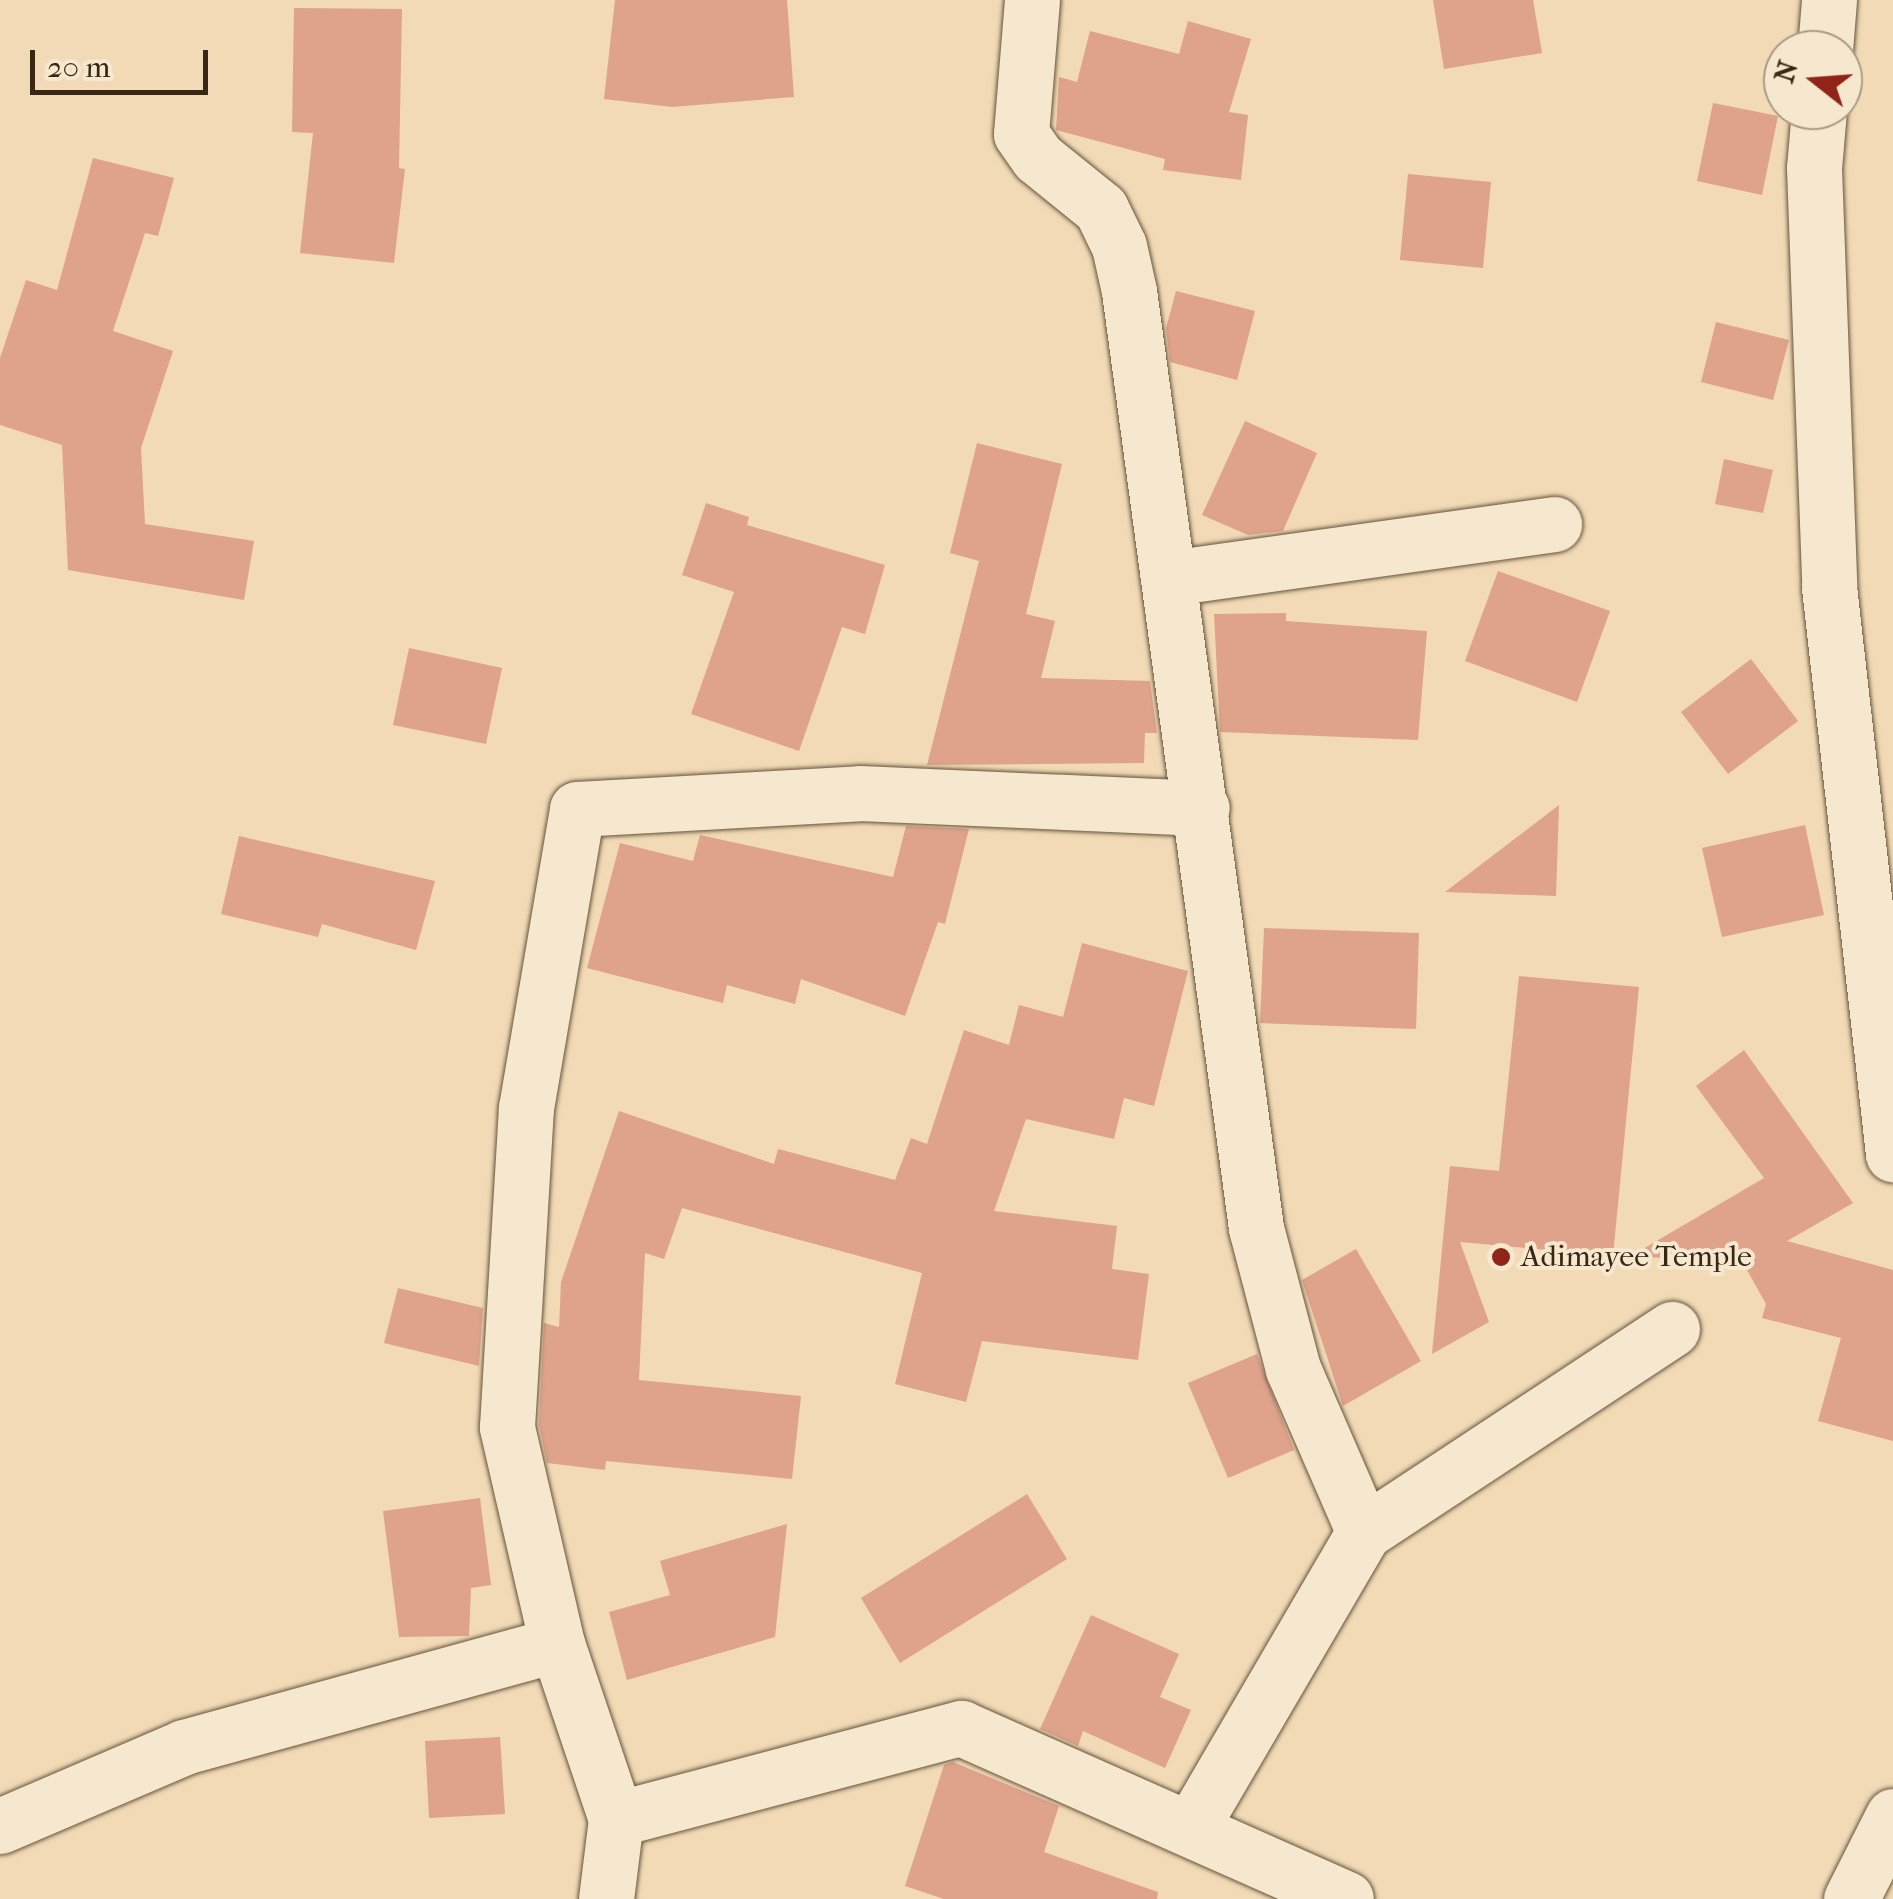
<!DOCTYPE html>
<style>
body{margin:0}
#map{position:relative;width:1893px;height:1899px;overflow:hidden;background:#f1dab5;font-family:"IM FELL French Canon",serif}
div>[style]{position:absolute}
.building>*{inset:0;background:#dfa28b}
.roads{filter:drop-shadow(0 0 2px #66543d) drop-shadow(0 0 2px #66543d)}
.minor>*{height:55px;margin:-27.5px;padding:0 27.5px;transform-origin:27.5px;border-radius:27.5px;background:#f6e7cf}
.dots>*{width:28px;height:28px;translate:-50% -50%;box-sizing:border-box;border:5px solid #f6e7cf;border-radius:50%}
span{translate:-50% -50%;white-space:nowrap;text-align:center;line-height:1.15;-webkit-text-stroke:8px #f6e7cf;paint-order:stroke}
.poi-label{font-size:30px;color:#382715}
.left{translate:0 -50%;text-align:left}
.north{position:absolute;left:1763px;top:30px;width:100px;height:100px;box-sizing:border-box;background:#f6e7cf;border:2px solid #aa9a85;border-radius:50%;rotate:287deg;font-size:28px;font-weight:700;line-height:40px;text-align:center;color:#382715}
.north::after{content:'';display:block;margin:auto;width:35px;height:45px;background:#8f2418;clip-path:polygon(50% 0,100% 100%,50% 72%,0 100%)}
.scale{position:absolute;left:30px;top:50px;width:178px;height:45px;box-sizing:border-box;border:5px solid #382715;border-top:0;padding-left:12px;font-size:30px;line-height:35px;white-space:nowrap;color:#382715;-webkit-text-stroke:8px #f6e7cf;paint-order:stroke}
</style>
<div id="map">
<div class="building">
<i style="clip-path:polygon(615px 0,787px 0,794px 97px,672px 107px,604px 99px)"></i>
<i style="clip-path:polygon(1433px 0,1533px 0,1542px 53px,1444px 69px)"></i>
<i style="clip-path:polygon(294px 8px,402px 9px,399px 168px,405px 169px,394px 263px,300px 253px,313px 133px,292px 132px)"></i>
<i style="clip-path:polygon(1188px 21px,1251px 39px,1229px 112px,1248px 115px,1241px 180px,1163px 170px,1165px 159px,1056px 130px,1059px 77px,1077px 82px,1090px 31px,1179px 54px)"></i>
<i style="clip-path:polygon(1713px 103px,1778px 116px,1762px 195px,1697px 181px)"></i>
<i style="clip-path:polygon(93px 158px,174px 178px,158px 236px,145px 233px,113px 331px,173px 351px,141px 448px,145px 524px,254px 541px,244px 600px,68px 570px,62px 445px,0 425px,0 358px,26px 280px,57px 290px)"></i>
<i style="clip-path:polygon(1408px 174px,1491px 182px,1483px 268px,1400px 260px)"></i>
<i style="clip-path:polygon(1176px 291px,1255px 311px,1237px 380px,1170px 362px,1166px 328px)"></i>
<i style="clip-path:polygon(1716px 322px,1789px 340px,1773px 400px,1701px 382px)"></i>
<i style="clip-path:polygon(1245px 421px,1317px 453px,1283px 531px,1248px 535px,1202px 515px)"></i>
<i style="clip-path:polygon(977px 443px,1062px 464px,1026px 614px,1055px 621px,1041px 678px,1150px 681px,1157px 733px,1145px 733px,1144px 763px,927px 765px,979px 561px,950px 553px)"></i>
<i style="clip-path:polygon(1724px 459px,1773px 470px,1763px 513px,1715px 504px)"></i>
<i style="clip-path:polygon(706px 503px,749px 517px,747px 525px,885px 565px,865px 634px,842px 627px,799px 751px,691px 714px,734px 592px,682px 575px)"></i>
<i style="clip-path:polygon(1498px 571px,1610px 611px,1577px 702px,1465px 661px)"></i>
<i style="clip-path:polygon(1286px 613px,1286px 621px,1427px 631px,1418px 740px,1220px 732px,1214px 614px)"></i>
<i style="clip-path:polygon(409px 648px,502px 668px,486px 744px,393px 725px)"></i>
<i style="clip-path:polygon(1751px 659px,1798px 721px,1728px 774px,1681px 712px)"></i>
<i style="clip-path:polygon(1559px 805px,1556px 896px,1445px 892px)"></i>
<i style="clip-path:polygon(1805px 825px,1824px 915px,1722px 937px,1702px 848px)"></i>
<i style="clip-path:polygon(906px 826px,969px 829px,945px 924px,938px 922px,905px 1016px,801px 979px,795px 1004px,727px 985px,723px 1003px,587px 968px,620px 843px,693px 861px,700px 835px,893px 877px)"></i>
<i style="clip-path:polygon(239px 836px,435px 881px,416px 950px,322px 924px,318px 937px,221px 914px)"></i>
<i style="clip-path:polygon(1264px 928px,1419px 933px,1416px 1029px,1260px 1023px)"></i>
<i style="clip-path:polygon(1082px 943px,1188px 971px,1154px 1106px,1124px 1098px,1114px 1139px,1026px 1119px,994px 1211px,1117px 1226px,1112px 1269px,1149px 1274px,1138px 1360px,982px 1341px,966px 1402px,895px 1384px,922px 1273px,682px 1208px,664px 1259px,645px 1253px,639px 1380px,801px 1396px,792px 1479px,606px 1461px,605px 1470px,547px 1463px,539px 1425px,544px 1323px,559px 1327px,561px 1282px,619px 1111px,774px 1164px,778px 1149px,895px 1180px,911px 1138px,927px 1144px,964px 1030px,1009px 1045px,1019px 1005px,1063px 1017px)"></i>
<i style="clip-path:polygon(1519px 976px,1639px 987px,1613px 1256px,1460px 1242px,1489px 1322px,1432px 1354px,1450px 1166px,1499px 1171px)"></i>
<i style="clip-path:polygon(1744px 1050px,1853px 1203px,1787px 1241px,1893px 1270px,1893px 1441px,1818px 1421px,1841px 1338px,1762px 1318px,1766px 1304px,1743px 1263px,1631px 1256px,1764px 1178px,1696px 1086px)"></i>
<i style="clip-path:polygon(1356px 1249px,1421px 1361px,1343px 1406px,1302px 1280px)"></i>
<i style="clip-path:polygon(398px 1288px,483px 1308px,479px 1366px,384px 1343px)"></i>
<i style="clip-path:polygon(1257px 1354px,1294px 1450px,1228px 1478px,1188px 1383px)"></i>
<i style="clip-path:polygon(1027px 1494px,1067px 1559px,900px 1663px,861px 1598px)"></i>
<i style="clip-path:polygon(480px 1498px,491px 1585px,471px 1588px,469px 1636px,399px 1637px,383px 1511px)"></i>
<i style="clip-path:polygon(787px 1524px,775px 1637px,627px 1680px,609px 1612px,670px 1595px,660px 1561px)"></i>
<i style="clip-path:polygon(1091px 1615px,1179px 1654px,1160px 1697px,1191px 1710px,1165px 1768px,1083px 1731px,1078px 1746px,1040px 1729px)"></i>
<i style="clip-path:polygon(500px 1737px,505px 1814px,429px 1818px,425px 1741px)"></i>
<i style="clip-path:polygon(953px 1762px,1059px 1806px,1044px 1852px,1158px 1892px,1157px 1899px,944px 1899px,905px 1886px,944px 1765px)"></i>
</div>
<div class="roads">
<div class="minor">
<i style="left:1032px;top:0;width:134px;rotate:94.7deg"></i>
<i style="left:1021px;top:134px;width:29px;rotate:55deg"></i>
<i style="left:1038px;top:158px;width:81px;rotate:39deg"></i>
<i style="left:1101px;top:209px;width:41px;rotate:64.1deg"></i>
<i style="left:1119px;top:246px;width:46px;rotate:77.5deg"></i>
<i style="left:1129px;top:291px;width:946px;rotate:82.28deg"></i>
<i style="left:1256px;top:1228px;width:146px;rotate:75.3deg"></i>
<i style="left:1293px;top:1369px;width:178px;rotate:66.5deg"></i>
<i style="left:1825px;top:50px;width:50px;rotate:-85.4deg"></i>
<i style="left:1819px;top:110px;width:58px;rotate:94.9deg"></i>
<i style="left:1814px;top:168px;width:419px;rotate:87.9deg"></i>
<i style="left:1829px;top:587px;width:571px;rotate:83.56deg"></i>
<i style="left:1170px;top:578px;width:388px;rotate:-8deg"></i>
<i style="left:616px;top:1819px;width:357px;rotate:-14.8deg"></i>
<i style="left:961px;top:1728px;width:421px;rotate:23.9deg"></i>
<i style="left:0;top:1826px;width:200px;rotate:-23.2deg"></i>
<i style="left:184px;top:1747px;width:387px;rotate:-15.4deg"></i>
<i style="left:1192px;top:1826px;width:341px;rotate:-59.7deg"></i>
<i style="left:1364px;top:1532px;width:369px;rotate:-33.4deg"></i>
<i style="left:606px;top:1899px;width:81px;rotate:-82.9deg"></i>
<i style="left:616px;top:1819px;width:185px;rotate:-108.6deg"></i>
<i style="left:557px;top:1644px;width:223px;rotate:-103deg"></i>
<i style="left:507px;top:1427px;width:320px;rotate:-86.6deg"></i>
<i style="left:526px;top:1108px;width:303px;rotate:-80.3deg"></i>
<i style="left:577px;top:809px;width:283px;rotate:-3.2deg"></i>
<i style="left:860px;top:793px;width:342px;rotate:2.5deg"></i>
<i style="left:1851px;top:1899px;width:93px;rotate:-63.2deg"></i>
</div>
</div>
<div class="dots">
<i style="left:1501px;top:1257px;background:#8f2418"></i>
</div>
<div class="poi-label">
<span class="left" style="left:1521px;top:1257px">Adimayee Temple</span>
</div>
<div class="north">N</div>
<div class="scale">20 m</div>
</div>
